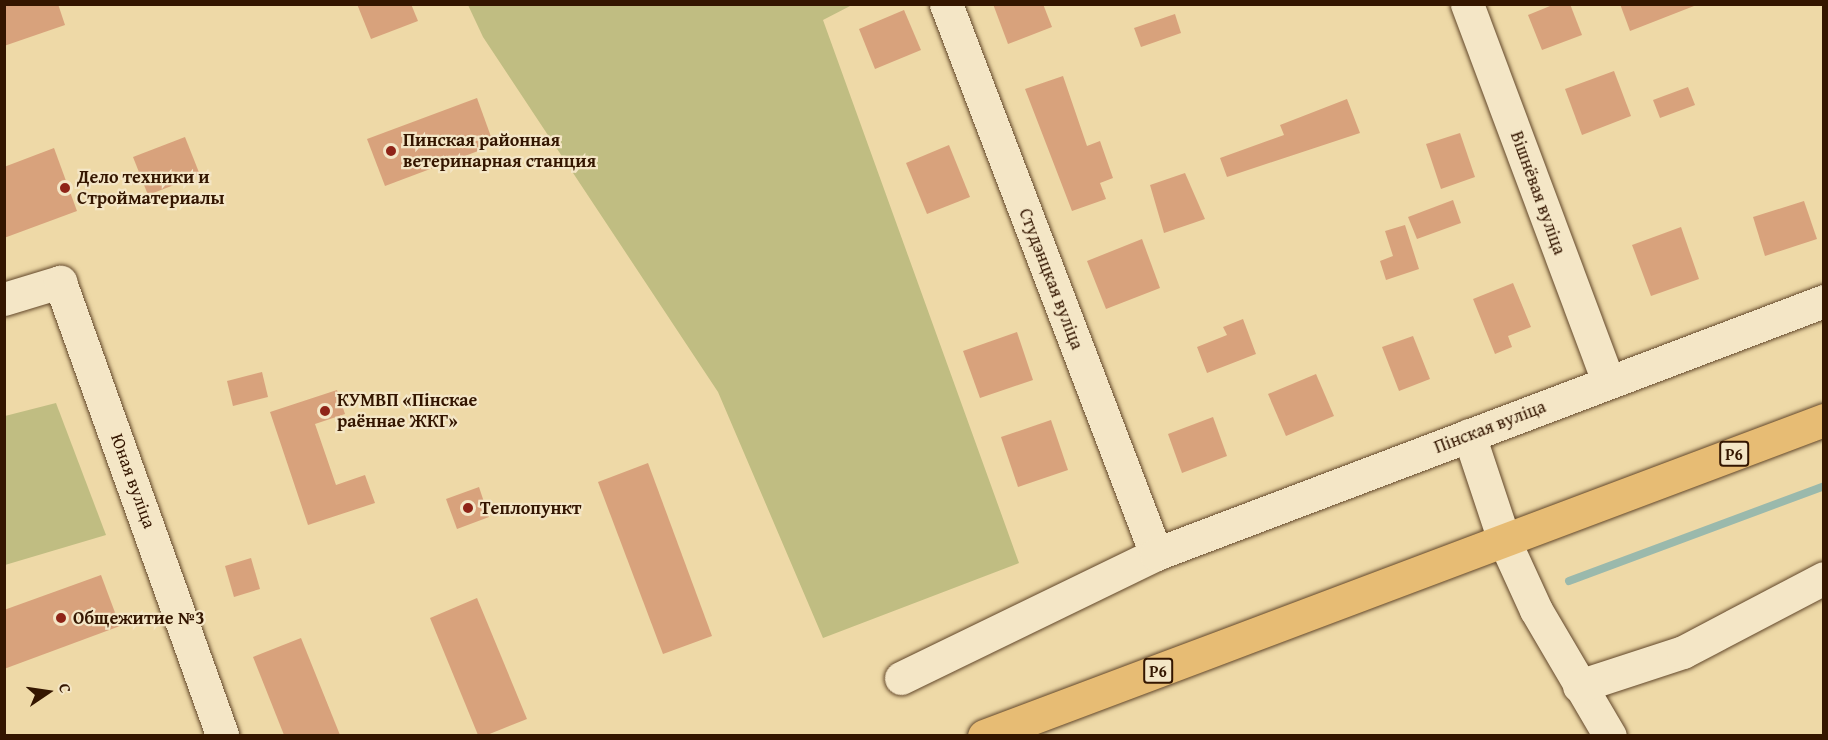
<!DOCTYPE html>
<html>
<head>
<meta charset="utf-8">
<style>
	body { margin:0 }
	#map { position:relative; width:1828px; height:740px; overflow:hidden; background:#eed9a7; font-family:"Gentium Book Plus",serif }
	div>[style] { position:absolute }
	.green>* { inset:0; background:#c0bd82 }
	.stream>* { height:8px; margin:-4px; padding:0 4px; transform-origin:4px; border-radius:4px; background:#9ab9ac }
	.building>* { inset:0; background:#d8a27c }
	.roads { filter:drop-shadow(0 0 2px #62472a) drop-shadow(0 0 2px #62472a) }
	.minor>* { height:33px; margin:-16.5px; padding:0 16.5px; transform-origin:16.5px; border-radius:16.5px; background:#f4e6c6 }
	.major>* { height:33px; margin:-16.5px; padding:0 16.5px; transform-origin:16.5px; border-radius:16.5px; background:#e7bc74 }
	.dots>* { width:16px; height:16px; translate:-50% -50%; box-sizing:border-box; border:3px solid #f4e6c6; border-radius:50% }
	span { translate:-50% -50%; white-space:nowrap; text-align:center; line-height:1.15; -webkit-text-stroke:4.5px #f4e6c6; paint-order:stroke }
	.shield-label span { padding:2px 4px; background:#f4e6c6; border:2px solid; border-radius:4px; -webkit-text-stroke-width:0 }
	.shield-label { font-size:16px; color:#341600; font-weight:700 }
	.poi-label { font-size:18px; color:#341600; font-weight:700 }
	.left { translate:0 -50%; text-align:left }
	.street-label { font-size:18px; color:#341600 }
	.frame { position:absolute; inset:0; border:6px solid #341600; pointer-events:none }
	.north { position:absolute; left:18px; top:662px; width:60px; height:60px; -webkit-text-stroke:4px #f4e6c6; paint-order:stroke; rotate:77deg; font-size:16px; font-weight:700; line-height:24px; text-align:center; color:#341600 }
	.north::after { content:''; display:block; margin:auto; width:21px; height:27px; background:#341600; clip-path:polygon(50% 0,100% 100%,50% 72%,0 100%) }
</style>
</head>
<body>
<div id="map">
	<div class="green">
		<i style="clip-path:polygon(468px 5px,852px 5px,823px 20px,1019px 563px,823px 638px,718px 392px,483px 37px)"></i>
		<i style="clip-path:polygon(56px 403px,106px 535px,5px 565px,5px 416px)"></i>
	</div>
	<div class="stream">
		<i style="left:1569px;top:581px;width:272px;rotate:-20.4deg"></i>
	</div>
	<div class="building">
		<i style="clip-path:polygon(4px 4px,58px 4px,65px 25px,4px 46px)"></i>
		<i style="clip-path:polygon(357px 4px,411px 4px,418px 21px,371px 39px)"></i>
		<i style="clip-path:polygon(993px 4px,1043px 4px,1052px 27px,1008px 44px)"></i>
		<i style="clip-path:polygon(1555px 4px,1570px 4px,1582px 35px,1542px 50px,1528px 15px)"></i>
		<i style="clip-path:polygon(1620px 4px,1694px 4px,1694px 6px,1630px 31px)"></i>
		<i style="clip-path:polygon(904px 10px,921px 50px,875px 69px,859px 29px)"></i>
		<i style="clip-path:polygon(1175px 14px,1181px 33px,1141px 47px,1134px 28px)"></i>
		<i style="clip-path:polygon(1614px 71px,1631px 116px,1582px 135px,1565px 89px)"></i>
		<i style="clip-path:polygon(1063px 76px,1087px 146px,1100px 141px,1113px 178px,1100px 183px,1106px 199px,1072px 211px,1025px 89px)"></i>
		<i style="clip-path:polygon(1688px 87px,1695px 105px,1660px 118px,1653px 100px)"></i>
		<i style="clip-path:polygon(477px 98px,494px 145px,385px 186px,367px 139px)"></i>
		<i style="clip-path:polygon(1347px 99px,1360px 133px,1227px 177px,1220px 158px,1284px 135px,1280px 125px)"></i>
		<i style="clip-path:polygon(1460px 133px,1475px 177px,1441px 189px,1426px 144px)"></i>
		<i style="clip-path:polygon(185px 137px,200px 175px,148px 195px,133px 157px)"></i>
		<i style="clip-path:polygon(949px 145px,970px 197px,927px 214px,906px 163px)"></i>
		<i style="clip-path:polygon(54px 148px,77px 211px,4px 238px,4px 167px)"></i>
		<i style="clip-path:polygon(1185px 173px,1205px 219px,1164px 233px,1150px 185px)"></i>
		<i style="clip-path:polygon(1453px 200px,1461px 223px,1417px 239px,1408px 217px)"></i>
		<i style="clip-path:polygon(1804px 201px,1817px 239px,1765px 256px,1753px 217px)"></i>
		<i style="clip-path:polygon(1405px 225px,1419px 269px,1386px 280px,1380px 261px,1393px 256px,1385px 231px)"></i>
		<i style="clip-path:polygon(1681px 227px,1699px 279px,1651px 296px,1632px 245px)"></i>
		<i style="clip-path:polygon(1142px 239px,1160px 288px,1106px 309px,1087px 261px)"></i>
		<i style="clip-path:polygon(1513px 283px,1531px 327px,1508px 336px,1512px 347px,1495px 354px,1473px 299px)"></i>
		<i style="clip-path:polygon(1243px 319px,1256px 354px,1207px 373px,1197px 347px,1227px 335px,1223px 327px)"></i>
		<i style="clip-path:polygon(1017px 332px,1033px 380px,980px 398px,963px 351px)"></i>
		<i style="clip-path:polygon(1413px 336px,1430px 379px,1399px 391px,1382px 347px)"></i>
		<i style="clip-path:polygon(262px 372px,268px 397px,233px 406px,227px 381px)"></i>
		<i style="clip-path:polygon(1316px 374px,1334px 416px,1286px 436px,1268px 394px)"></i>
		<i style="clip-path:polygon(337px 390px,345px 414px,315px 424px,336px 485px,365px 475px,375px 503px,308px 525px,270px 412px)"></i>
		<i style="clip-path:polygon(1213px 417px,1227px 456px,1182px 473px,1168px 434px)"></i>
		<i style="clip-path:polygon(1051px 420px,1068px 470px,1018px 487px,1001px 437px)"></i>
		<i style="clip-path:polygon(648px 463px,712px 636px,663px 654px,598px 482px)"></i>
		<i style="clip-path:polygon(479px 487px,489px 517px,457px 529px,446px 499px)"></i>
		<i style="clip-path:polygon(251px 558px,260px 589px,234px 597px,225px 566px)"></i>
		<i style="clip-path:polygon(101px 575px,120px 626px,4px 669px,4px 610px)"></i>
		<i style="clip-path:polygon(477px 598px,527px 719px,487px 735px,478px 735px,430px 618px)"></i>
		<i style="clip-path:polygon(301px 638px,340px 735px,284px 735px,253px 657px)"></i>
	</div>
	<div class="roads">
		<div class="minor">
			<i style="left:946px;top:4px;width:589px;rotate:69.1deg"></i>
			<i style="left:1467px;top:4px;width:403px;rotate:69.5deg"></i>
			<i style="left:4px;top:299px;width:59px;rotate:-16.9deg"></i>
			<i style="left:60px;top:282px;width:482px;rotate:70.3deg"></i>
			<i style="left:1469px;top:435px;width:111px;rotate:71.6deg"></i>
			<i style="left:1504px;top:540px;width:77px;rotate:65.4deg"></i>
			<i style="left:1536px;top:610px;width:146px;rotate:59.6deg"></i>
			<i style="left:901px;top:678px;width:284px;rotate:-25.9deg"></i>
			<i style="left:1156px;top:554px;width:714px;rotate:-20.74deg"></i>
			<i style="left:1579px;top:686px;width:109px;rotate:-18.1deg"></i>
			<i style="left:1683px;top:652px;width:159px;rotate:-27.7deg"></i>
		</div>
		<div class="major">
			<i style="left:984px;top:736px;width:897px;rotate:-20.62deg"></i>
		</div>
	</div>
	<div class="dots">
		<i style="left:391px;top:151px;background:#8f2418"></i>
		<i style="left:65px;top:188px;background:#8f2418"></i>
		<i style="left:325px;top:411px;background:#8f2418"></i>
		<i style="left:468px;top:508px;background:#8f2418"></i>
		<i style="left:61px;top:618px;background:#8f2418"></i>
	</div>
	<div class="shield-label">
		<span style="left:1734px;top:454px">Р6</span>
		<span style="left:1158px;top:671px">Р6</span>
	</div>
	<div class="poi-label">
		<span class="left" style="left:403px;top:151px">Пинская районная<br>ветеринарная станция</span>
		<span class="left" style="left:77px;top:188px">Дело техники и<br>Стройматериалы</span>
		<span class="left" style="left:337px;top:411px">КУМВП «Пінскае<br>раённае ЖКГ»</span>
		<span class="left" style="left:480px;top:508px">Теплопункт</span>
		<span class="left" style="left:73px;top:618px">Общежитие №3</span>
	</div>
	<div class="street-label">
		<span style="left:1538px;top:193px;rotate:70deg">Вішнёвая вуліца</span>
		<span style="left:1051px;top:279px;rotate:69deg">Студэнцкая вуліца</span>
		<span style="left:1490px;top:427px;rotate:-21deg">Пінская вуліца</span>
		<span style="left:133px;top:481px;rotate:70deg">Юная вуліца</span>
	</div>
	<div class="frame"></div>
	<div class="north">С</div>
</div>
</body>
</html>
